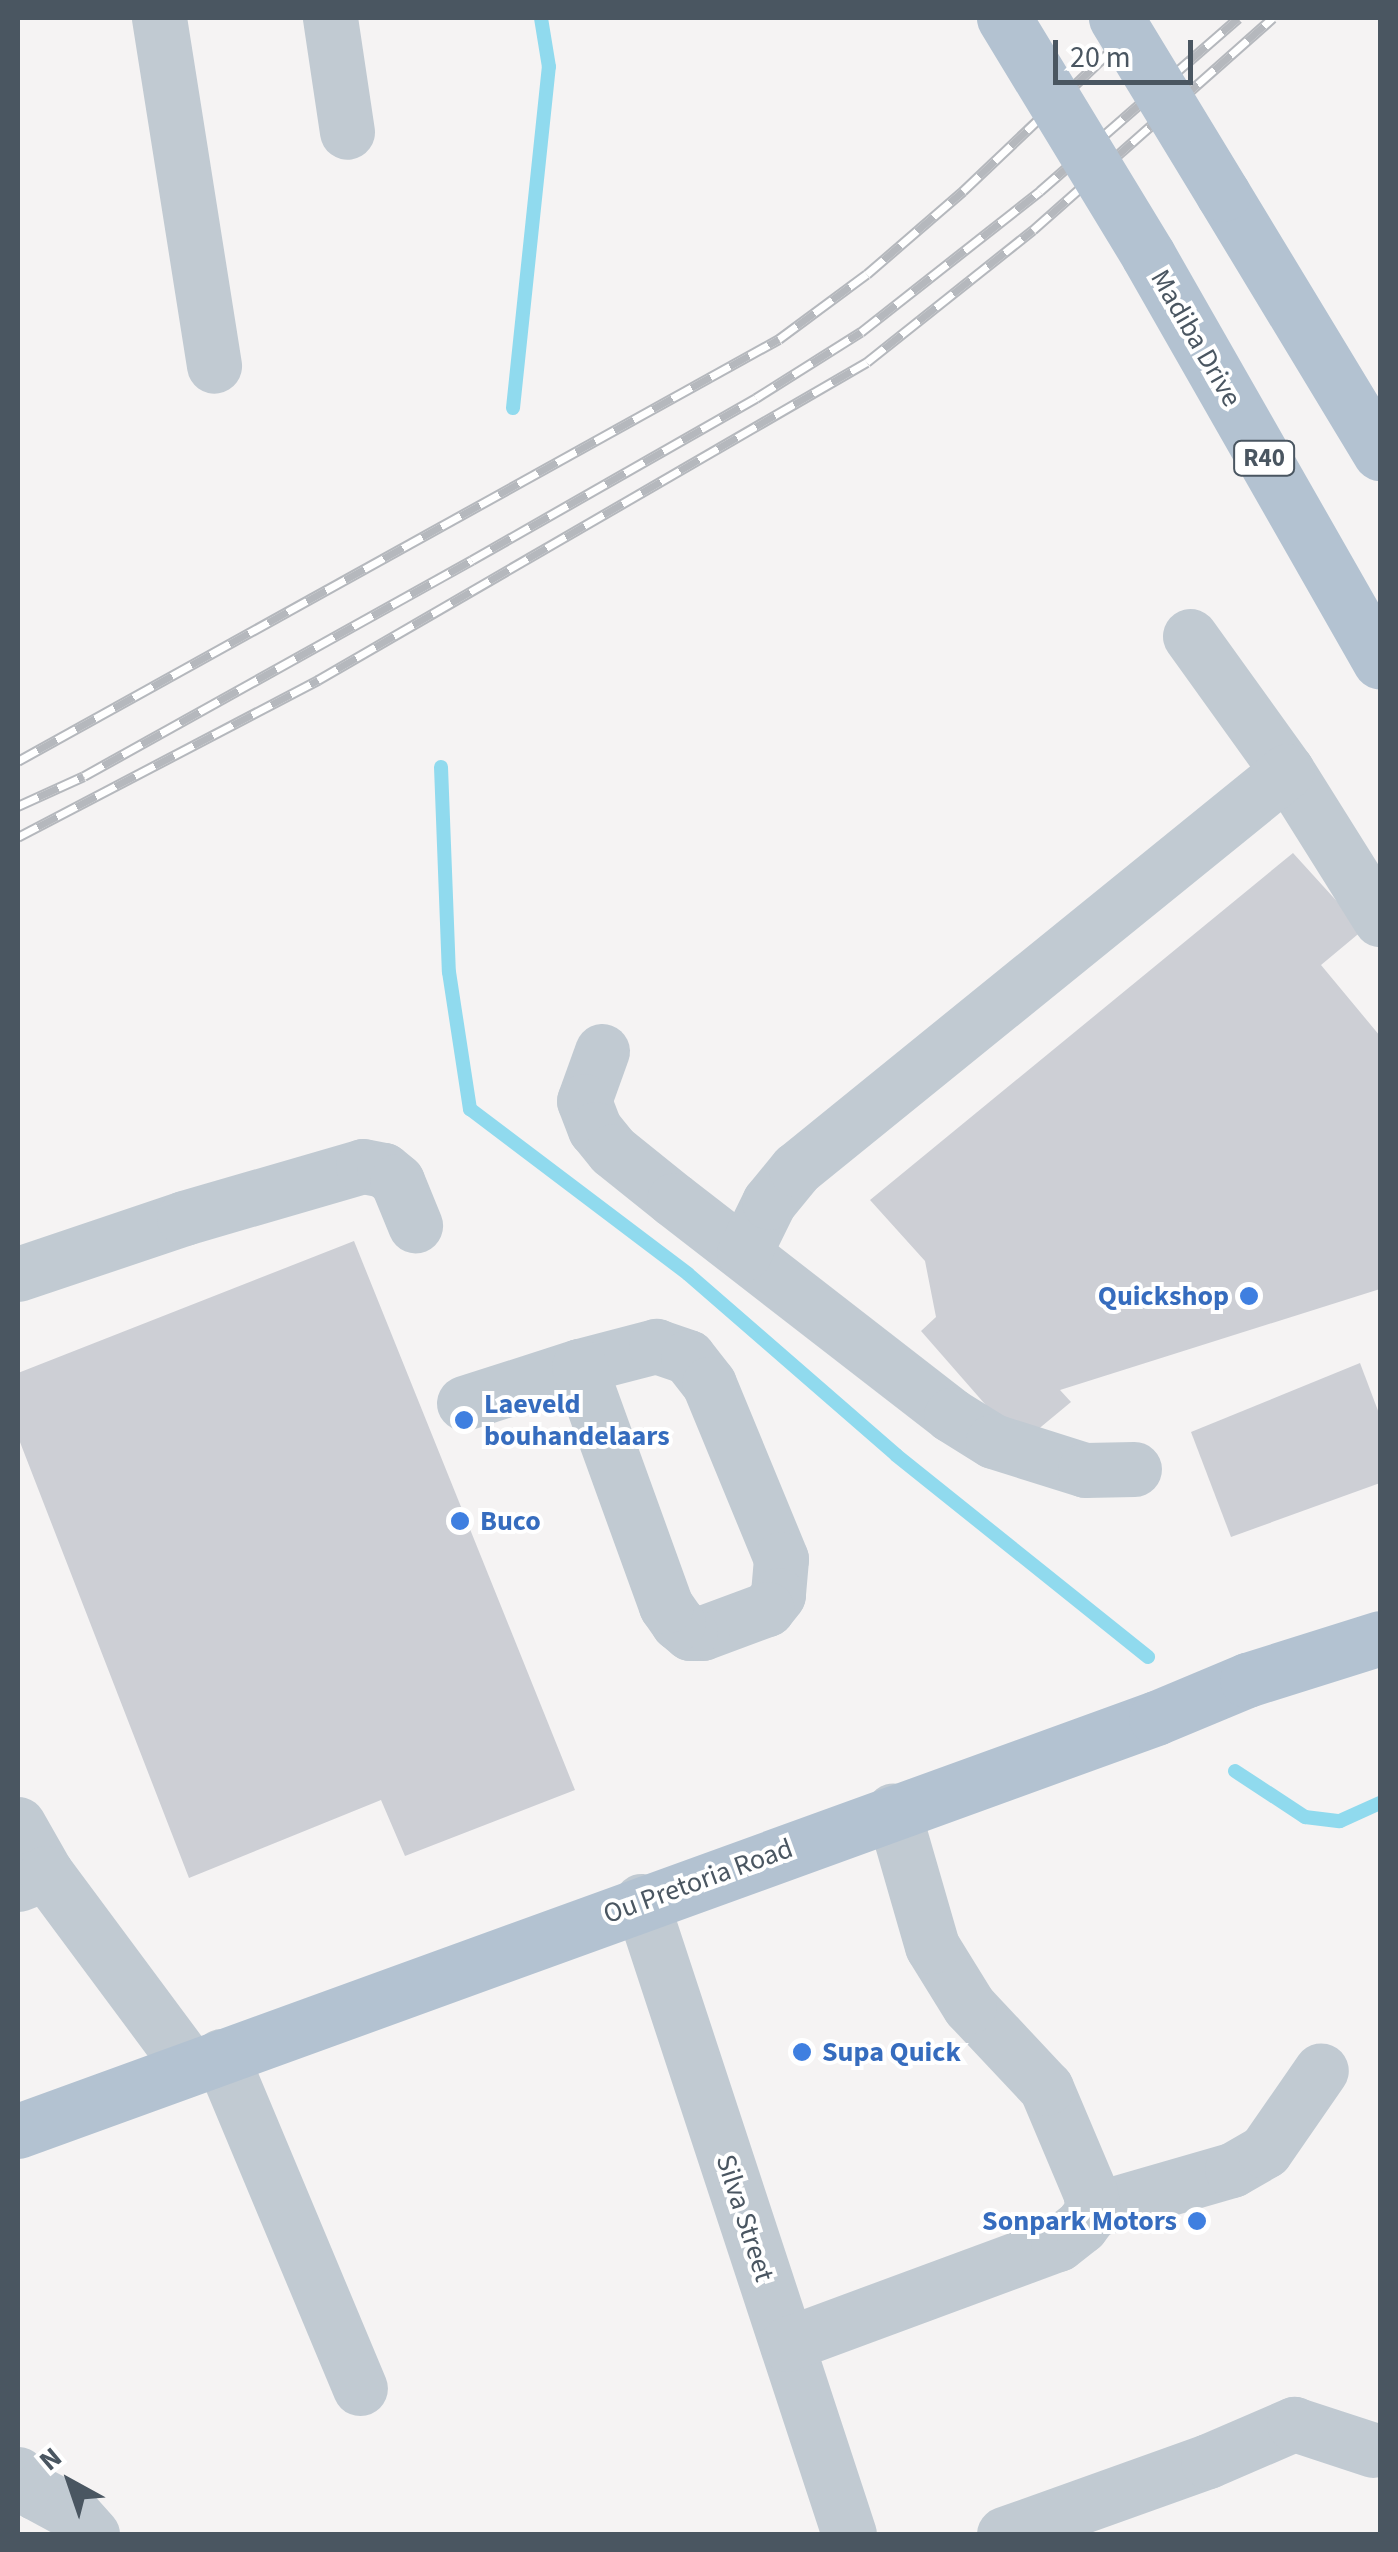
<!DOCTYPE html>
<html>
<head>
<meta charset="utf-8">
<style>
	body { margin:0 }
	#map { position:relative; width:1398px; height:2552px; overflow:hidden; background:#f5f3f3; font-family:"Source Sans 3",sans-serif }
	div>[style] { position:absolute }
	.stream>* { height:14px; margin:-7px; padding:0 7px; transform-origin:7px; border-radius:7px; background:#90daee }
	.building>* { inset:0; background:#cdcfd5 }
	.minor>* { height:55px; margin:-27.5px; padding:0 27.5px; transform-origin:27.5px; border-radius:27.5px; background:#c1cad2 }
	.major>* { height:55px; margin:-27.5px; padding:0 27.5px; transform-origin:27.5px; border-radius:27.5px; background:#b3c2d1 }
	.rail>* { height:11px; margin-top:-5.5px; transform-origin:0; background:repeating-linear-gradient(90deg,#fff 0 22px,#b5b8bd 0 44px); box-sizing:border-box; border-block:2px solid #b5b8bd }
	.major-bridge>* { height:55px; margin:-27.5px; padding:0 27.5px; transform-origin:27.5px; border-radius:27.5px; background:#b3c2d1 }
	.dots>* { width:28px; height:28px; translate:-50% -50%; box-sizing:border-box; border:5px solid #fff; border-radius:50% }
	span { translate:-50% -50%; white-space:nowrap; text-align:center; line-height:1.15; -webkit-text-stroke:8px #fff; paint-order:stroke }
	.shield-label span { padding:2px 8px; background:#fff; border:2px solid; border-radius:8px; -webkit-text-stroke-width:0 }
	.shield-label { font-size:25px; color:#4a5661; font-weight:700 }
	.street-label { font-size:28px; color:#4a5661 }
	.shop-label { font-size:28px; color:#366cbe; font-weight:700 }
	.right { translate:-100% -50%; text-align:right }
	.left { translate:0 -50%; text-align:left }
	.frame { position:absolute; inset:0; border:20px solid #4a5661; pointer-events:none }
	.north { position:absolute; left:20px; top:2432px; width:100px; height:100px; -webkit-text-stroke:8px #fff; paint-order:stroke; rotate:320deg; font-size:28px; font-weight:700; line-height:40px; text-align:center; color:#4a5661 }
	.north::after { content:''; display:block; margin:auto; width:35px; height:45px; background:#4a5661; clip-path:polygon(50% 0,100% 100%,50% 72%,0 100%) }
	.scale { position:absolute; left:1053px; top:40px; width:140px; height:45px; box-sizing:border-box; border:5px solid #4a5661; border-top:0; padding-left:12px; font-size:30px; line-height:35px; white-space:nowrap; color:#4a5661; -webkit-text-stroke:8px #fff; paint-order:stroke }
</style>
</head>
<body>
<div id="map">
	<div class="stream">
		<i style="left:513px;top:408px;width:343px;rotate:-84deg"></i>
		<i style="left:549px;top:67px;width:50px;rotate:-99.3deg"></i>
		<i style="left:441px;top:767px;width:205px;rotate:87.8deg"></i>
		<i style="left:449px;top:972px;width:139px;rotate:81.3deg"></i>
		<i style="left:470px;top:1109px;width:273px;rotate:37.1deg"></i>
		<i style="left:688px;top:1274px;width:276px;rotate:41deg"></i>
		<i style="left:896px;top:1455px;width:323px;rotate:38.7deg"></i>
		<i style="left:1235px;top:1771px;width:84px;rotate:33.3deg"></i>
		<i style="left:1305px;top:1817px;width:35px;rotate:7deg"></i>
		<i style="left:1340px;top:1821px;width:44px;rotate:-24.2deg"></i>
	</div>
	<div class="building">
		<i style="clip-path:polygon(1293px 853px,1363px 930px,1321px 965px,1380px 1036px,1380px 1289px,1060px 1390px,1071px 1402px,1030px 1436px,991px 1411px,921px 1331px,936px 1317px,925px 1261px,870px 1200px)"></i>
		<i style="clip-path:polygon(354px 1241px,575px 1790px,405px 1856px,381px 1800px,189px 1878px,18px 1437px,18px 1373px)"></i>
		<i style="clip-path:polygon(1360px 1363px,1380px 1416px,1380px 1483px,1231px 1537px,1191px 1432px)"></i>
	</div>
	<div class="minor">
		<i style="left:159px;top:18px;width:352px;rotate:81deg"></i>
		<i style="left:330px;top:18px;width:115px;rotate:81.5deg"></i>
		<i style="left:1190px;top:636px;width:166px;rotate:54.3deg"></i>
		<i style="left:1287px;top:771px;width:175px;rotate:57.9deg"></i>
		<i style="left:602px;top:1051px;width:53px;rotate:109.8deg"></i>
		<i style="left:584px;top:1101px;width:30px;rotate:69deg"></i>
		<i style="left:595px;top:1129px;width:28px;rotate:51deg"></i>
		<i style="left:613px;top:1151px;width:78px;rotate:38.8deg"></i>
		<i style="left:674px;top:1200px;width:351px;rotate:37.8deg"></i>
		<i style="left:951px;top:1415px;width:49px;rotate:31.8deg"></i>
		<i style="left:993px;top:1441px;width:96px;rotate:17.5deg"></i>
		<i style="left:1085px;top:1470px;width:49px;rotate:-1.2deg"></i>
		<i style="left:744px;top:1253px;width:57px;rotate:-63.9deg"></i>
		<i style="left:769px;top:1202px;width:43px;rotate:-50.7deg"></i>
		<i style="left:796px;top:1169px;width:632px;rotate:-39.03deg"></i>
		<i style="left:18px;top:1274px;width:175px;rotate:-18.6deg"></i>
		<i style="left:184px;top:1218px;width:186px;rotate:-16.2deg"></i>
		<i style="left:363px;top:1166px;width:21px;rotate:11deg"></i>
		<i style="left:384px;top:1170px;width:17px;rotate:40deg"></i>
		<i style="left:397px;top:1181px;width:48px;rotate:67.8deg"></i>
		<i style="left:464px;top:1403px;width:121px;rotate:-17.8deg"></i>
		<i style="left:579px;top:1366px;width:80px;rotate:-14.6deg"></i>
		<i style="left:656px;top:1346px;width:34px;rotate:19deg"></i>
		<i style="left:688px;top:1357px;width:34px;rotate:52deg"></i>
		<i style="left:709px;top:1384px;width:189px;rotate:67.6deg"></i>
		<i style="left:781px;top:1559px;width:36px;rotate:95deg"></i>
		<i style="left:778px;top:1595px;width:18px;rotate:128deg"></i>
		<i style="left:767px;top:1609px;width:69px;rotate:159.7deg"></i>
		<i style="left:702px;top:1633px;width:12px;rotate:180deg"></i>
		<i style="left:690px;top:1633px;width:16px;rotate:-140deg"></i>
		<i style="left:678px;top:1623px;width:21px;rotate:-125deg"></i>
		<i style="left:666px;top:1606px;width:255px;rotate:-109.9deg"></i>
		<i style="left:18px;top:1824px;width:56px;rotate:60.3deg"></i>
		<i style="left:18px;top:1884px;width:30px;rotate:-21deg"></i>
		<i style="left:46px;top:1873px;width:242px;rotate:53.4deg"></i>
		<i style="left:641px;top:1901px;width:666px;rotate:71.81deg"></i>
		<i style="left:221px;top:2056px;width:360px;rotate:67.3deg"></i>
		<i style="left:1093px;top:2210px;width:145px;rotate:-16.1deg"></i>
		<i style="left:1232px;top:2170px;width:38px;rotate:-30deg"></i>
		<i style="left:1265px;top:2151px;width:98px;rotate:-55.3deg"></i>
		<i style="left:787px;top:2344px;width:289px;rotate:-20.3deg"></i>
		<i style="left:1058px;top:2244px;width:29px;rotate:-38deg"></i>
		<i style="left:1081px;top:2226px;width:20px;rotate:-53deg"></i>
		<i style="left:1093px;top:2210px;width:18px;rotate:-99deg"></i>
		<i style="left:1090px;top:2192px;width:113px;rotate:-112.9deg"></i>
		<i style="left:1046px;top:2088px;width:112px;rotate:-133.2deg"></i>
		<i style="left:969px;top:2006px;width:70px;rotate:-121.7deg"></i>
		<i style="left:932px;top:1946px;width:141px;rotate:-106.1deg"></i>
		<i style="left:18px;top:2474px;width:25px;rotate:47deg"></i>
		<i style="left:35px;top:2492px;width:42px;rotate:28.4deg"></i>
		<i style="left:72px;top:2512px;width:30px;rotate:48deg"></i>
		<i style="left:1004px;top:2534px;width:217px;rotate:-19.7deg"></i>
		<i style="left:1208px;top:2461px;width:94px;rotate:-23.3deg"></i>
		<i style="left:1294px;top:2424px;width:83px;rotate:18.2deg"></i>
	</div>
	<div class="major">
		<i style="left:1223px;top:194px;width:303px;rotate:58.8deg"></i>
		<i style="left:1148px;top:255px;width:468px;rotate:60.3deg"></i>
		<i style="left:18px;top:2131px;width:1211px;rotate:-19.95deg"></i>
		<i style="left:1156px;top:1718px;width:99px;rotate:-22.7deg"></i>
		<i style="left:1247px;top:1680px;width:139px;rotate:-17.5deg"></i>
	</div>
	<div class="rail">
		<i style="left:18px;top:761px;width:870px;rotate:-29.01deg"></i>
		<i style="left:779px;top:339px;width:109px;rotate:-36.5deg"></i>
		<i style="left:867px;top:274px;width:127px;rotate:-40.8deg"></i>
		<i style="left:963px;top:191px;width:251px;rotate:-43.5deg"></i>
		<i style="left:18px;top:806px;width:72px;rotate:-24.4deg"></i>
		<i style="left:84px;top:776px;width:444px;rotate:-29.1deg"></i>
		<i style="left:472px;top:560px;width:327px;rotate:-29.7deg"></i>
		<i style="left:756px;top:398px;width:124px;rotate:-32.2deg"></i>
		<i style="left:861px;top:332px;width:228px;rotate:-38.2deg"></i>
		<i style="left:1040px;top:191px;width:263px;rotate:-41.1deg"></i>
		<i style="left:18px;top:837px;width:339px;rotate:-27.6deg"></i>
		<i style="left:318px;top:680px;width:634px;rotate:-30.08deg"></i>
		<i style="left:867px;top:362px;width:212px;rotate:-38.5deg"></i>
		<i style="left:1033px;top:230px;width:320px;rotate:-41.5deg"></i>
	</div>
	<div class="major-bridge">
		<i style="left:1004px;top:18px;width:277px;rotate:58.7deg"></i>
		<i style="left:1116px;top:18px;width:206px;rotate:58.7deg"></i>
	</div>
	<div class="dots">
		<i style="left:1249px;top:1296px;background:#3f7fe0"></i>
		<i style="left:464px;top:1420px;background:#3f7fe0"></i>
		<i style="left:460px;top:1521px;background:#3f7fe0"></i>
		<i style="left:802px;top:2052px;background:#3f7fe0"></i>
		<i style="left:1197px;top:2221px;background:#3f7fe0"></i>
	</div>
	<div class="shield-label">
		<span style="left:1264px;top:458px">R40</span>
	</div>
	<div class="street-label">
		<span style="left:1196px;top:338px;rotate:60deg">Madiba Drive</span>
		<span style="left:698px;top:1881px;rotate:-20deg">Ou Pretoria Road</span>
		<span style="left:745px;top:2218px;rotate:72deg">Silva Street</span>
	</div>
	<div class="shop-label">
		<span class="right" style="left:1229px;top:1296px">Quickshop</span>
		<span class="left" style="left:484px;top:1420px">Laeveld<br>bouhandelaars</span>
		<span class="left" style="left:480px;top:1521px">Buco</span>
		<span class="left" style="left:822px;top:2052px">Supa Quick</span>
		<span class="right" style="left:1177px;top:2221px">Sonpark Motors</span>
	</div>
	<div class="frame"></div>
	<div class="north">N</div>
	<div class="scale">20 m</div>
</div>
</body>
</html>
